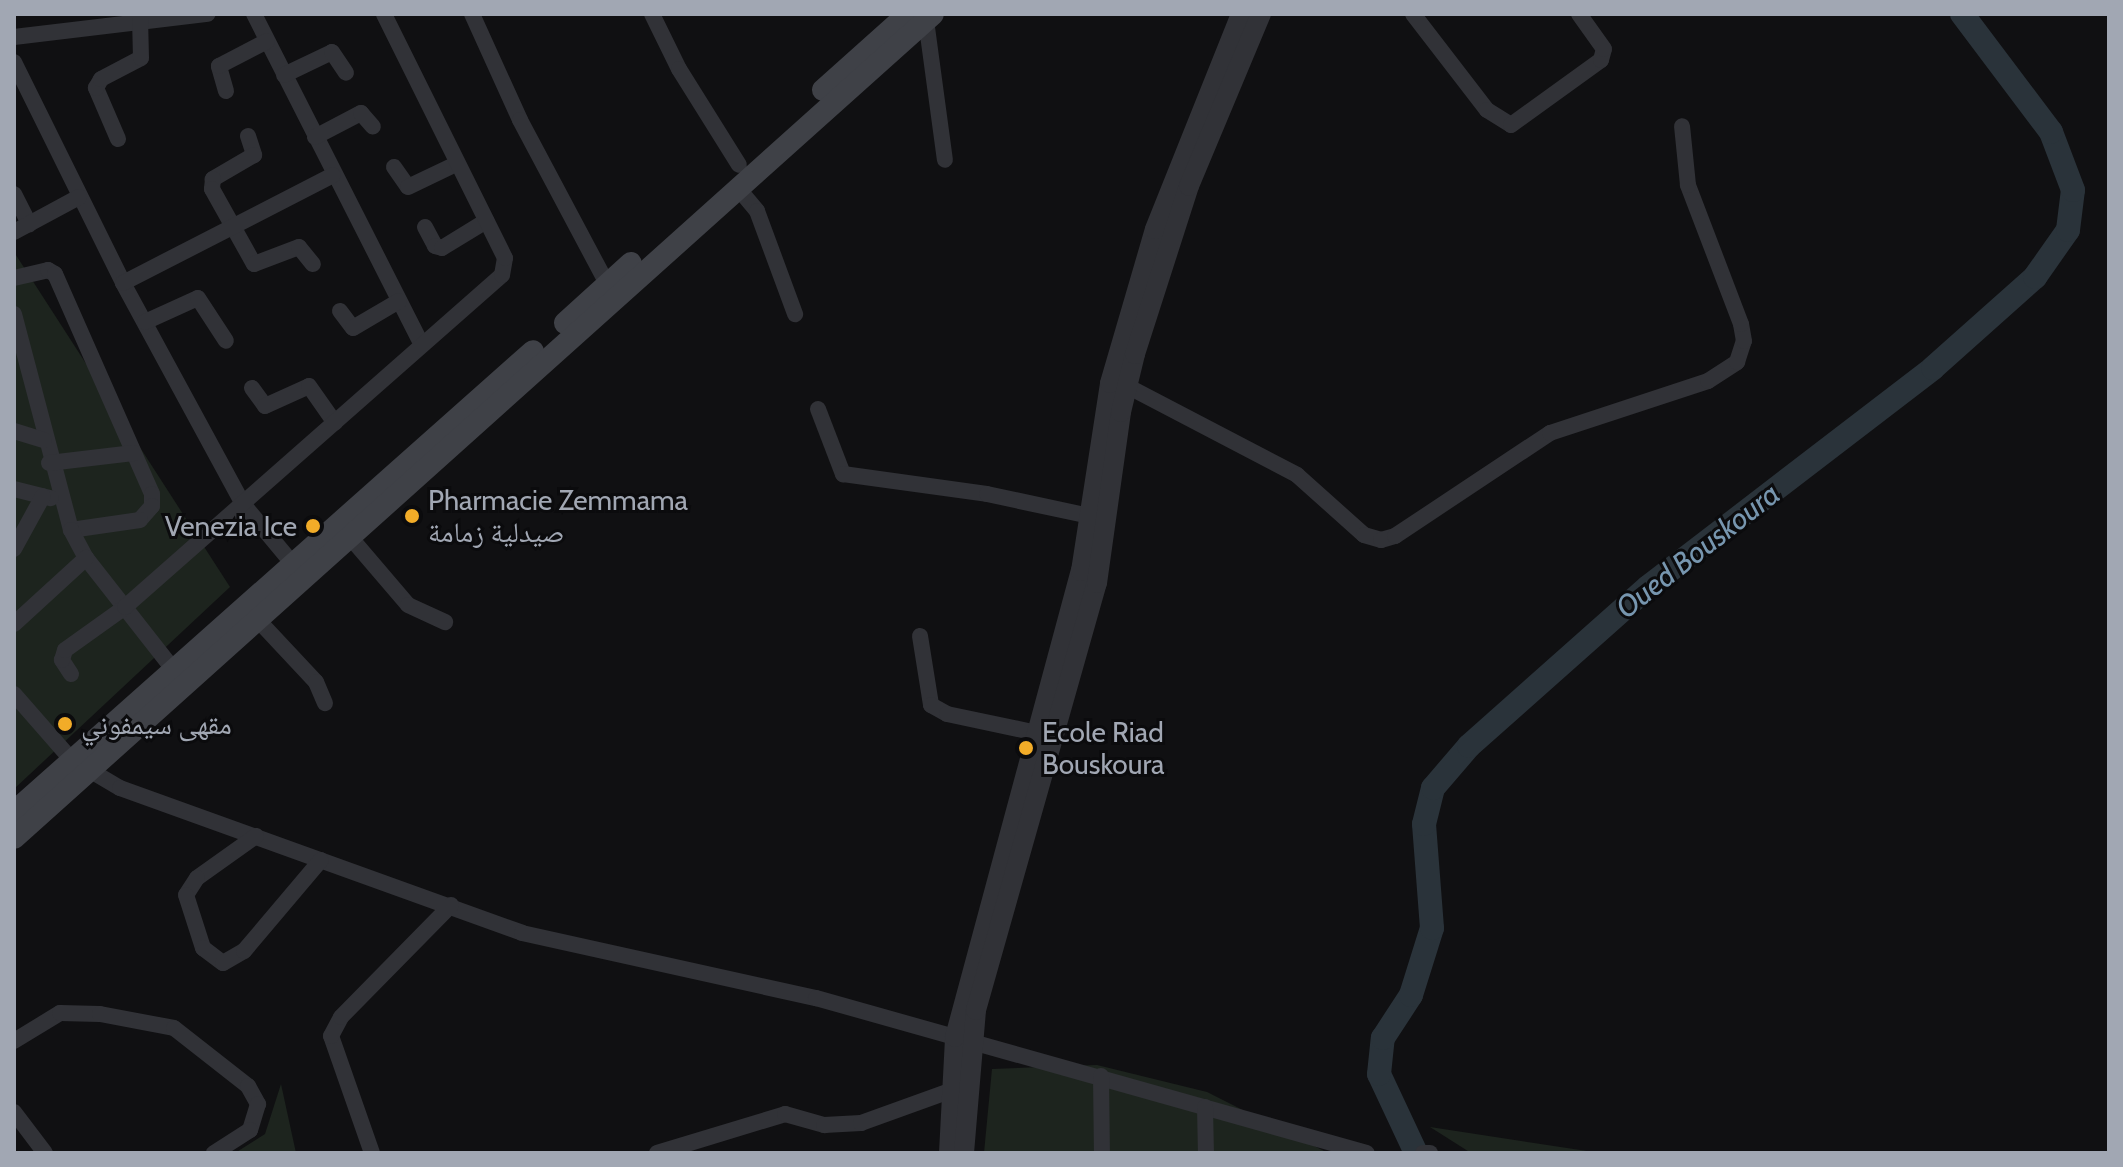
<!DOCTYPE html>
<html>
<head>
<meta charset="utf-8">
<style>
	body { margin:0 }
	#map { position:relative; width:2123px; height:1167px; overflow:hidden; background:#101012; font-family:Cabin,"Noto Naskh Arabic",sans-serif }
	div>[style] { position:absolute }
	.green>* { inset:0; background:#1d241e }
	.river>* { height:24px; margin:-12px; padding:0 12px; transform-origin:12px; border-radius:12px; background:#2a333a }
	.minor>* { height:16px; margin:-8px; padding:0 8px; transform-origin:8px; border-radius:8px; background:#313237 }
	.tertiary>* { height:20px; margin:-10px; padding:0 10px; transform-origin:10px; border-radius:10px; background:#313237 }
	.secondary>* { height:22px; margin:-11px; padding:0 11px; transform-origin:11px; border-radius:11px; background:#3f4147 }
	.dots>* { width:22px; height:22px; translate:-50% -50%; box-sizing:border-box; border:4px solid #0b0b0d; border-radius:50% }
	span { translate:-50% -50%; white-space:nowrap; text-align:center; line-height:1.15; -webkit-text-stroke:6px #0b0b0d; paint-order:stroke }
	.poi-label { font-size:28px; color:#a1a7b3 }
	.left { translate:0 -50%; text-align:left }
	.right { translate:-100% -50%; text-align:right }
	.water-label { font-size:30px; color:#7796af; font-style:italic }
	.frame { position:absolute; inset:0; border:16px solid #a1a7b3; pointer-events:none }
</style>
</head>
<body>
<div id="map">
	<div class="green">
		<i style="clip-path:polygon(14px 252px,230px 587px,14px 789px)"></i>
		<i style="clip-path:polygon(1097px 1065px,1207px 1092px,1328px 1153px,984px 1153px,992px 1069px)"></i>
		<i style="clip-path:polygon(281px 1084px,296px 1153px,235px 1153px,265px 1134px)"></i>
		<i style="clip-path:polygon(1430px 1127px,1600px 1153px,1471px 1153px)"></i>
	</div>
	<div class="river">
		<i style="left:1416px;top:1153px;width:87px;rotate:-115.1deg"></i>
		<i style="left:1379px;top:1074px;width:36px;rotate:-84deg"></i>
		<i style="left:1383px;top:1038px;width:51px;rotate:-56.9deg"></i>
		<i style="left:1411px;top:995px;width:70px;rotate:-72.6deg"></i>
		<i style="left:1432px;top:928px;width:104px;rotate:-94.4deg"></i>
		<i style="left:1424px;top:824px;width:37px;rotate:-76deg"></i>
		<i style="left:1433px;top:788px;width:55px;rotate:-49.4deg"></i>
		<i style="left:1469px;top:746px;width:239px;rotate:-41.6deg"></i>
		<i style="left:1648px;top:587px;width:359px;rotate:-37.5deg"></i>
		<i style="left:1933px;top:368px;width:137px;rotate:-41.7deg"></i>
		<i style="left:2035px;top:277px;width:57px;rotate:-54.9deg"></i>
		<i style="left:2068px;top:230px;width:40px;rotate:-82.9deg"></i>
		<i style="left:2073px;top:190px;width:62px;rotate:-110.8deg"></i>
		<i style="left:2051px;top:132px;width:148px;rotate:-127deg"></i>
	</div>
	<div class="minor">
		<i style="left:254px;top:14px;width:371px;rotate:63.1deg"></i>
		<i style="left:472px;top:14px;width:116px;rotate:65.6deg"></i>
		<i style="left:520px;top:120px;width:194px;rotate:62deg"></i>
		<i style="left:652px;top:14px;width:61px;rotate:63.9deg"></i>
		<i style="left:679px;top:69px;width:113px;rotate:58deg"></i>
		<i style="left:1413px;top:14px;width:121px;rotate:52.4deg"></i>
		<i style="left:1487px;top:110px;width:28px;rotate:32deg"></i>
		<i style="left:1511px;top:125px;width:111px;rotate:-35.8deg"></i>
		<i style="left:1601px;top:60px;width:11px;rotate:-75deg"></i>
		<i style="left:1604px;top:49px;width:43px;rotate:-125.5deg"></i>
		<i style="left:926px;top:20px;width:141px;rotate:82.3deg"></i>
		<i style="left:14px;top:37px;width:195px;rotate:-6.8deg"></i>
		<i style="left:14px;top:62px;width:246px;rotate:63.7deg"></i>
		<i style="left:123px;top:283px;width:251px;rotate:61.5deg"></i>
		<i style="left:243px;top:504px;width:86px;rotate:50.2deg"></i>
		<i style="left:284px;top:75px;width:53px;rotate:-25.6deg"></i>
		<i style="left:332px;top:52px;width:25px;rotate:56deg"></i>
		<i style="left:226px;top:91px;width:26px;rotate:-106deg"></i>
		<i style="left:219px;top:66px;width:54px;rotate:-27.5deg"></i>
		<i style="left:248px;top:136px;width:20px;rotate:72deg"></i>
		<i style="left:254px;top:155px;width:48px;rotate:149.7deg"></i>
		<i style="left:213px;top:179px;width:10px;rotate:96deg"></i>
		<i style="left:212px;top:189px;width:86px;rotate:60.8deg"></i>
		<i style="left:254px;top:264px;width:48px;rotate:-20.7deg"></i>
		<i style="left:299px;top:247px;width:22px;rotate:51deg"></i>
		<i style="left:315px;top:137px;width:52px;rotate:-27.6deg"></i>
		<i style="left:361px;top:113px;width:18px;rotate:49deg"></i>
		<i style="left:118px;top:139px;width:56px;rotate:-113.3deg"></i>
		<i style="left:96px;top:88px;width:10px;rotate:-61deg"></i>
		<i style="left:101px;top:79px;width:45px;rotate:-27.7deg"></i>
		<i style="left:141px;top:58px;width:42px;rotate:-91.4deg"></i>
		<i style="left:394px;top:167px;width:24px;rotate:55deg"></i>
		<i style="left:408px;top:187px;width:53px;rotate:-25.6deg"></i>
		<i style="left:737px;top:187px;width:31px;rotate:50deg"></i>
		<i style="left:757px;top:211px;width:110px;rotate:69.7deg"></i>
		<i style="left:14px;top:194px;width:34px;rotate:63deg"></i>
		<i style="left:425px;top:227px;width:21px;rotate:62deg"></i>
		<i style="left:435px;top:246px;width:7px;rotate:16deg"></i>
		<i style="left:442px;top:248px;width:52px;rotate:-31.5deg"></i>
		<i style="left:14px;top:232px;width:74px;rotate:-28.3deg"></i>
		<i style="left:14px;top:278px;width:35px;rotate:-13deg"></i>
		<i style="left:48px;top:270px;width:8px;rotate:30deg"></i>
		<i style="left:55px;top:274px;width:240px;rotate:66.2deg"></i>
		<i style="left:152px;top:494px;width:12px;rotate:90deg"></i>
		<i style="left:152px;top:506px;width:18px;rotate:131deg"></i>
		<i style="left:140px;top:520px;width:70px;rotate:171.8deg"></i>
		<i style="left:123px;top:283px;width:236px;rotate:-27.2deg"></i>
		<i style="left:340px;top:311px;width:21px;rotate:53deg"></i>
		<i style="left:353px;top:328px;width:53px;rotate:-30.4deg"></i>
		<i style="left:14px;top:314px;width:223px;rotate:75.2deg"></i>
		<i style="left:71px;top:530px;width:32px;rotate:62deg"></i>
		<i style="left:86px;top:558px;width:141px;rotate:51.9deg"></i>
		<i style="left:145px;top:322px;width:58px;rotate:-24.4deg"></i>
		<i style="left:198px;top:298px;width:51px;rotate:56.9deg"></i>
		<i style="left:1127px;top:386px;width:192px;rotate:27.6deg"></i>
		<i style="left:1297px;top:475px;width:90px;rotate:41.8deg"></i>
		<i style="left:1364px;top:535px;width:18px;rotate:16deg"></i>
		<i style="left:1381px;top:540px;width:15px;rotate:-16deg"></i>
		<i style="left:1395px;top:536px;width:186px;rotate:-33.6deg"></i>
		<i style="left:1550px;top:433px;width:166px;rotate:-18.2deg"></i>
		<i style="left:1708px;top:381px;width:35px;rotate:-33deg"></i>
		<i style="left:1737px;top:362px;width:22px;rotate:-72deg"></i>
		<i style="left:1744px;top:341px;width:17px;rotate:-100deg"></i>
		<i style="left:1741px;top:324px;width:149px;rotate:-110.9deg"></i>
		<i style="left:1688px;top:185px;width:59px;rotate:-95.8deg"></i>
		<i style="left:252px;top:388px;width:22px;rotate:54deg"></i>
		<i style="left:265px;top:406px;width:48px;rotate:-24.4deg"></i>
		<i style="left:309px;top:386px;width:45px;rotate:54.9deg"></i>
		<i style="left:818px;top:409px;width:70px;rotate:69deg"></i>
		<i style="left:843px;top:474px;width:145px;rotate:7.9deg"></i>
		<i style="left:987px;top:494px;width:105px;rotate:12.1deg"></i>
		<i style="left:14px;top:431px;width:31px;rotate:17deg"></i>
		<i style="left:49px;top:463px;width:85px;rotate:-6.8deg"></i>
		<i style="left:14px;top:489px;width:38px;rotate:14deg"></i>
		<i style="left:350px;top:537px;width:89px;rotate:49.5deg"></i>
		<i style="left:408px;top:605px;width:41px;rotate:24.7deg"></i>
		<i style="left:14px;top:549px;width:60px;rotate:-61.3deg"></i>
		<i style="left:257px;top:619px;width:86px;rotate:46.9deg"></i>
		<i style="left:316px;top:682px;width:23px;rotate:67deg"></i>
		<i style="left:14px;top:624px;width:98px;rotate:-42.5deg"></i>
		<i style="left:920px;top:636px;width:70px;rotate:80.9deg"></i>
		<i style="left:931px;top:705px;width:18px;rotate:29deg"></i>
		<i style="left:947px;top:714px;width:92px;rotate:11.9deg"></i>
		<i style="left:71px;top:674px;width:17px;rotate:-123deg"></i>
		<i style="left:62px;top:660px;width:10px;rotate:-73deg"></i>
		<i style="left:65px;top:650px;width:74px;rotate:-35.6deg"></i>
		<i style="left:125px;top:607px;width:502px;rotate:-41.37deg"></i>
		<i style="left:502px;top:275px;width:17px;rotate:-80deg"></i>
		<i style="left:505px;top:258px;width:272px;rotate:-116.4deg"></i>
		<i style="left:14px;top:694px;width:86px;rotate:48.8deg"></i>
		<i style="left:71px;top:759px;width:57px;rotate:30.6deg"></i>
		<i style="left:120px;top:788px;width:427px;rotate:19.8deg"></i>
		<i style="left:522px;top:933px;width:301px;rotate:12.5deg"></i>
		<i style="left:816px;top:998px;width:572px;rotate:15.71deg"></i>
		<i style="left:256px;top:836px;width:72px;rotate:144.6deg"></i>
		<i style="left:197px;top:878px;width:20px;rotate:123deg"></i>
		<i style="left:186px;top:895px;width:56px;rotate:72.2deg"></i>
		<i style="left:203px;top:948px;width:25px;rotate:37deg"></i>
		<i style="left:223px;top:963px;width:24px;rotate:-30deg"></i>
		<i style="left:244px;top:951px;width:119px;rotate:-49.8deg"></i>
		<i style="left:14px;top:1041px;width:54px;rotate:-31.3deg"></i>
		<i style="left:60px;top:1013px;width:40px;rotate:1.4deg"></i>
		<i style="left:100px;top:1014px;width:75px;rotate:10.7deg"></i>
		<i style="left:174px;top:1028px;width:94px;rotate:38.1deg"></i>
		<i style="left:248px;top:1086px;width:21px;rotate:61deg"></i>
		<i style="left:258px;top:1104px;width:27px;rotate:107deg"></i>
		<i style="left:250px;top:1130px;width:43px;rotate:147.4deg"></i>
		<i style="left:1101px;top:1076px;width:77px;rotate:89.3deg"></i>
		<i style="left:1205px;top:1107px;width:46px;rotate:88.8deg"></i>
		<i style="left:14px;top:1112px;width:51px;rotate:52.9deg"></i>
		<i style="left:372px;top:1153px;width:124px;rotate:-109.3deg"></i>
		<i style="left:331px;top:1036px;width:21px;rotate:-62deg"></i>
		<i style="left:341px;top:1017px;width:157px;rotate:-45.5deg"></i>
		<i style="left:657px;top:1153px;width:134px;rotate:-16.9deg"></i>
		<i style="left:785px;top:1114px;width:41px;rotate:15.8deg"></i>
		<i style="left:824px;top:1125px;width:37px;rotate:-3deg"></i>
		<i style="left:861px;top:1123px;width:95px;rotate:-19.8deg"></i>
		<i style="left:1423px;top:1153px;width:7px"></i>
	</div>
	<div class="tertiary">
		<i style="left:949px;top:1153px;width:116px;rotate:-87deg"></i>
		<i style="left:955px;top:1037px;width:483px;rotate:-74.9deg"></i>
		<i style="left:1081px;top:571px;width:190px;rotate:-81.2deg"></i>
		<i style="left:1110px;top:383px;width:160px;rotate:-73.7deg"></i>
		<i style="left:1155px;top:229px;width:232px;rotate:-68.2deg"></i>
		<i style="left:964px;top:1153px;width:144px;rotate:-85.2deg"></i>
		<i style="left:976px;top:1010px;width:444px;rotate:-74.2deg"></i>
		<i style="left:1097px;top:583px;width:173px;rotate:-82deg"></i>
		<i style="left:1121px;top:412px;width:60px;rotate:-76.4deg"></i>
		<i style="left:1135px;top:354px;width:176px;rotate:-72.2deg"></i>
		<i style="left:1189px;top:186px;width:186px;rotate:-67.3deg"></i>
	</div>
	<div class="secondary">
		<i style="left:823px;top:90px;width:114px;rotate:-41.8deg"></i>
		<i style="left:565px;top:323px;width:89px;rotate:-42.3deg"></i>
		<i style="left:14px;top:812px;width:694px;rotate:-41.61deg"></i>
		<i style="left:14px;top:838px;width:1234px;rotate:-41.88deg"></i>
	</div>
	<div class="dots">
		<i style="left:412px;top:516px;background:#f2ac28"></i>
		<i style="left:313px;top:526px;background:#f2ac28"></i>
		<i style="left:65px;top:724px;background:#f2ac28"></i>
		<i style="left:1026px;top:748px;background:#f2ac28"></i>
	</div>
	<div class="poi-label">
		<span class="left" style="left:428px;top:516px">Pharmacie Zemmama<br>صيدلية زمامة</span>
		<span class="right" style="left:297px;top:526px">Venezia Ice</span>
		<span class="left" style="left:81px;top:724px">مقهى سيمفوني</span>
		<span class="left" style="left:1042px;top:748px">Ecole Riad<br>Bouskoura</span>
	</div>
	<div class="water-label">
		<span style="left:1698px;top:551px;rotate:-38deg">Oued Bouskoura</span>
	</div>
	<div class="frame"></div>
</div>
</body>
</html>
